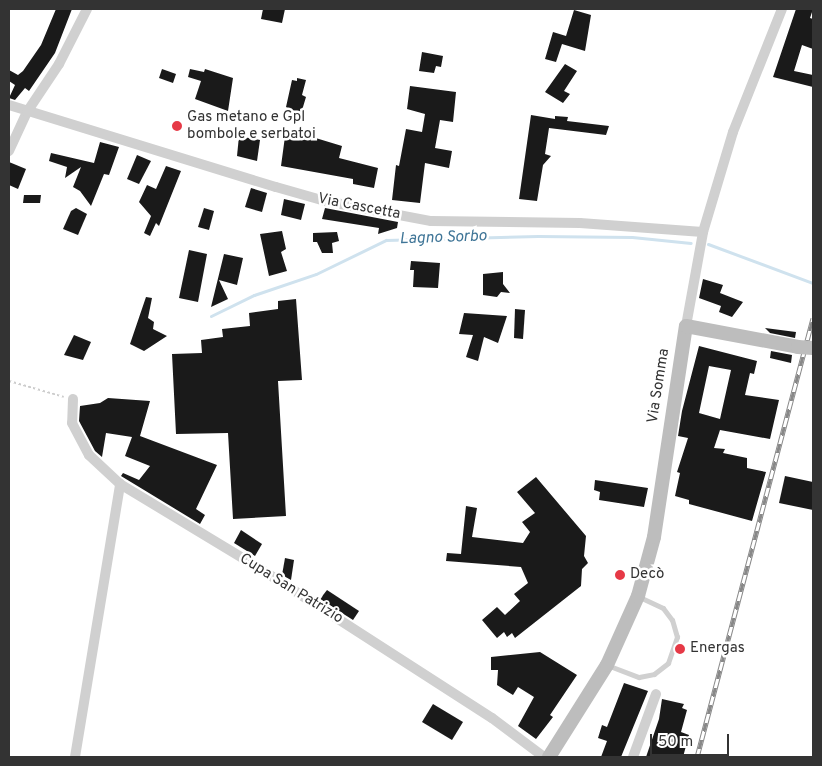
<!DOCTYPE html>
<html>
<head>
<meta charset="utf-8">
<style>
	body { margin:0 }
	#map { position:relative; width:822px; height:766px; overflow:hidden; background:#fff; font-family:Overpass,sans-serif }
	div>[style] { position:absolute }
	.stream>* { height:3px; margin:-1.5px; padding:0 1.5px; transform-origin:1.5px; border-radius:1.5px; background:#cfe2ee }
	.building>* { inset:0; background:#1a1a1a }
	.path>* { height:2px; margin-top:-1px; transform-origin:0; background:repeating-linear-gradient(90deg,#cdcdcd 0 2.5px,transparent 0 5px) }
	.lane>* { height:5px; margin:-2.5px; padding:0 2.5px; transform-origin:2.5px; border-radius:2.5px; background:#d0d0d0 }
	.street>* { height:10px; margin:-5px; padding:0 5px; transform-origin:5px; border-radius:5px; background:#d0d0d0 }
	.secondary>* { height:14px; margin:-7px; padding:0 7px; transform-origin:7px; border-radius:7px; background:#bdbdbd }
	.rail>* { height:5px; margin-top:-2.5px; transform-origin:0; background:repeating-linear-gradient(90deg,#fff 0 9px,#888 0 18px); box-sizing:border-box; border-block:1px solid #888 }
	.secondary-bridge>* { height:14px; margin:-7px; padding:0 7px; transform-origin:7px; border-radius:7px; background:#bdbdbd }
	.dots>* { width:14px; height:14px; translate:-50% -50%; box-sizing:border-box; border:2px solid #fff; border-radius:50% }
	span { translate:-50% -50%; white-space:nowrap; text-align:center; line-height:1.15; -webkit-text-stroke:5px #fff; paint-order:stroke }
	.poi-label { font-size:15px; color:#333 }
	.left { translate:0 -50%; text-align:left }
	.street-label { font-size:15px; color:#333 }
	.water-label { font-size:16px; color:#3f7597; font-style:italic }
	.frame { position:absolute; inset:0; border:10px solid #333; pointer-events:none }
	.scale { position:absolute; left:650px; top:734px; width:79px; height:22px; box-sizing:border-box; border:2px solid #333; border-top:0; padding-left:6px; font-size:15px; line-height:18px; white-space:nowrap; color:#333; -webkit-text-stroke:4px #fff; paint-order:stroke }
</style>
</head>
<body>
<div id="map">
	<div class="stream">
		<i style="left:708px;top:244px;width:112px;rotate:20.4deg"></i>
		<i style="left:211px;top:316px;width:48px;rotate:-26deg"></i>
		<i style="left:254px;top:295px;width:65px;rotate:-18.7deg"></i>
		<i style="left:316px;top:274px;width:78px;rotate:-25.9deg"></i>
		<i style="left:386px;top:240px;width:152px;rotate:-1.5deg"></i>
		<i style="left:538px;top:236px;width:94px;rotate:0.6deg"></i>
		<i style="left:632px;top:237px;width:59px;rotate:5.8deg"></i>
	</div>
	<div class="building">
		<i style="clip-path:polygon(56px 9px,72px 9px,55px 53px,29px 91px,25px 88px,15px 100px,9px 98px,15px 85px,9px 81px,9px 70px,18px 75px,23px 71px,41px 45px)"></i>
		<i style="clip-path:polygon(263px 9px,285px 9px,282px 23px,261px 19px)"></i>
		<i style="clip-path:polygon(796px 9px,813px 9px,810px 18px,813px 19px,813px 49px,802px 45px,794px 71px,813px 75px,813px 87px,773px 77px)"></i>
		<i style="clip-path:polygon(574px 10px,591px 15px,585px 51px,562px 44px,556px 62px,545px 59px,553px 32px,566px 36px)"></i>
		<i style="clip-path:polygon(422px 52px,443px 56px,441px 67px,436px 66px,434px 73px,419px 71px)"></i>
		<i style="clip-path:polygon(565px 64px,577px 71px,564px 91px,570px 94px,563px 103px,545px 92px)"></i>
		<i style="clip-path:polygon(162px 69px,176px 74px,173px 83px,159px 78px)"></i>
		<i style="clip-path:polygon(190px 69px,204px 72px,205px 69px,233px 78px,228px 111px,195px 99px,201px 81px,188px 77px)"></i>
		<i style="clip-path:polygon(297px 78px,306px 80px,302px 95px,306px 97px,300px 117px,286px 107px,292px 80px,297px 81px)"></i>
		<i style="clip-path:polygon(410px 86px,456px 92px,453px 122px,440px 120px,435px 148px,452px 151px,449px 168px,425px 163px,420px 203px,392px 200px,396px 165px,399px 166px,406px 129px,422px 132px,425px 114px,407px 109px)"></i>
		<i style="clip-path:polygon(531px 115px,555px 119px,555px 116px,568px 117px,567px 121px,609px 126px,606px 135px,549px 128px,545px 154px,551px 156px,543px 165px,537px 201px,519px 199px)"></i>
		<i style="clip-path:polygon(286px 129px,342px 146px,339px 158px,378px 168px,374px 188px,353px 184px,353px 179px,281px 166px)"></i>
		<i style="clip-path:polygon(239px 136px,260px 140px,257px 161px,237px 156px)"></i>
		<i style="clip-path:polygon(100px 142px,119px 147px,109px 175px,104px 174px,91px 206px,80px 191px,73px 187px,81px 167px,65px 178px,67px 167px,49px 161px,51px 153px,94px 163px)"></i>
		<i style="clip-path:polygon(137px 155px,151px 161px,139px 184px,127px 179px)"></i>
		<i style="clip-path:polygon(9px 162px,26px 169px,18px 189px,9px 185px)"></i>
		<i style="clip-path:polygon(166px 166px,181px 171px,159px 226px,156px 223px,150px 236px,144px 233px,151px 216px,139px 202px,147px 185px,156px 189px)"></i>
		<i style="clip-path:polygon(251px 188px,267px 193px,262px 212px,245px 207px)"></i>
		<i style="clip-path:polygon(24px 195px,41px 195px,40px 203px,23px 203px)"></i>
		<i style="clip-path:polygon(284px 199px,305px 204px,301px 220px,281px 215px)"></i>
		<i style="clip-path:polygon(76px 208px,87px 214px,78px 235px,63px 229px,71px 211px)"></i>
		<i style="clip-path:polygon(204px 208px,214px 211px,209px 230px,198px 227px)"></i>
		<i style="clip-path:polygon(325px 208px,398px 222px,397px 228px,378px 234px,379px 228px,322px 219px)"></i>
		<i style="clip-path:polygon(282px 231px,286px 249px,281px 252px,287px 271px,269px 276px,260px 234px)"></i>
		<i style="clip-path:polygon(337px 232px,339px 241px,332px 243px,333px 253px,322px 253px,317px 242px,313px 242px,313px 233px)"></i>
		<i style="clip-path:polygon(189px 250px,207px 254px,198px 302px,179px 298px)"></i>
		<i style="clip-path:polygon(224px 254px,243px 258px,237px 285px,219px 280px,228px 299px,211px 307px)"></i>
		<i style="clip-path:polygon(411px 261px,440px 263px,438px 288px,413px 287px,414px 270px,410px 270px)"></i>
		<i style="clip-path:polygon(503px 272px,503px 284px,510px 293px,501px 292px,497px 297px,483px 295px,483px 274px)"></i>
		<i style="clip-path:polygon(703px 279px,723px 285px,720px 293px,743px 302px,732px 317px,719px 312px,721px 306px,699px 298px)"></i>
		<i style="clip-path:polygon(146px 297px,152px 298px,148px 318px,154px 322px,153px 329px,167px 336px,144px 351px,130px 344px)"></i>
		<i style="clip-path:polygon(296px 299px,302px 380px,278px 381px,286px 516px,233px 519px,228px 433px,176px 434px,172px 354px,202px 353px,201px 340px,223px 337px,222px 329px,250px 326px,249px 313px,278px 309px,278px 301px)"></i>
		<i style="clip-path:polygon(515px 309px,525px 310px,523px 339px,514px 338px)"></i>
		<i style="clip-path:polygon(464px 313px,507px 316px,498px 343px,484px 337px,478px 361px,466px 357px,473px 335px,459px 334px)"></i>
		<i style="clip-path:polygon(765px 328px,796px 332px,795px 338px,770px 333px)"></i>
		<i style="clip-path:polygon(74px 335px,91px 342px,83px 360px,64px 355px)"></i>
		<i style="clip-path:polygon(evenodd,699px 346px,757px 361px,754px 374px,750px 373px,745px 395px,779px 400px,770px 439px,720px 430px,714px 448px,725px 449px,723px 453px,747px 458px,747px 468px,766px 472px,752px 521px,689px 504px,689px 500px,675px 496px,680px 473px,677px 472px,688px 438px,678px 436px,682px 411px,699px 346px,709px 366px,731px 370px,720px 419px,699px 413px,709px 366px)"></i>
		<i style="clip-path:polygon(771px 351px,792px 355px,791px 363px,770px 358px)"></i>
		<i style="clip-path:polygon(108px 398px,150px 401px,140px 436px,217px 465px,196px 509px,205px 515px,200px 524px,121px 476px,123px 473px,139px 480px,150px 466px,125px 456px,132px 437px,106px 433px,102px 457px,95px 451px,79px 421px,80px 406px,100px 403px)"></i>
		<i style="clip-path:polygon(785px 476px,813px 482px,813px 510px,779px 503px)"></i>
		<i style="clip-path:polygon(536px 477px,586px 536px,584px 556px,588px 563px,582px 569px,581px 586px,515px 638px,512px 633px,507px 637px,504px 632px,497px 638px,482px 620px,497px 607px,505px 615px,520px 601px,514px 594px,528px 583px,521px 567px,446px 561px,447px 553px,461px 554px,466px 506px,477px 508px,472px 537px,523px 543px,530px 532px,522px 522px,535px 513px,517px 492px)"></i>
		<i style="clip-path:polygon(595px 480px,648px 488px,644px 507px,599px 500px,600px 492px,594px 490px)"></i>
		<i style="clip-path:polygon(241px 530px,262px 544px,255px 556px,234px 543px)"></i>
		<i style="clip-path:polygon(285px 558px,294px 560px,291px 580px,282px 575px)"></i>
		<i style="clip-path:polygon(327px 590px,359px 611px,353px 620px,320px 599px)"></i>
		<i style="clip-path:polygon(540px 652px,577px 675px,550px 715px,553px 717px,536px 739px,518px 726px,534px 697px,518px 687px,513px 695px,497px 685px,498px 670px,491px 670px,491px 657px)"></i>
		<i style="clip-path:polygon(624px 683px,648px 691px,621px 757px,601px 757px,607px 741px,598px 738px,602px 725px,607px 727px)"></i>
		<i style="clip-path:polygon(662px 699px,684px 704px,682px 708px,687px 710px,681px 732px,689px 735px,683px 757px,646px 757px,659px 719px)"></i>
		<i style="clip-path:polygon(433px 704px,463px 722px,452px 740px,422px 722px)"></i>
	</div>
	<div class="path">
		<i style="left:9px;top:381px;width:57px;rotate:16.2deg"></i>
	</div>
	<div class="lane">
		<i style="left:607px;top:665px;width:34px;rotate:21deg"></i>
		<i style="left:639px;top:677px;width:15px;rotate:-11deg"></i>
		<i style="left:654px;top:674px;width:18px;rotate:-38deg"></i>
		<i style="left:668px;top:663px;width:28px;rotate:-71deg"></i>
		<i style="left:677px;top:637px;width:18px;rotate:-106deg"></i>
		<i style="left:672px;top:620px;width:15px;rotate:-127deg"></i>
		<i style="left:663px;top:608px;width:26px;rotate:-155deg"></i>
	</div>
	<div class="street">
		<i style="left:9px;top:105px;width:279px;rotate:17.1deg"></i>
		<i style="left:276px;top:187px;width:51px;rotate:15.9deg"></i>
		<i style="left:325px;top:201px;width:108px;rotate:10.7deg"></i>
		<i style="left:431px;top:221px;width:149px;rotate:0.8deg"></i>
		<i style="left:580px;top:223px;width:123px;rotate:4.2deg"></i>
		<i style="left:9px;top:151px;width:43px;rotate:-65.2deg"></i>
		<i style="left:27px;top:112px;width:58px;rotate:-56.3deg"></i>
		<i style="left:59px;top:64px;width:62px;rotate:-63deg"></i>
		<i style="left:686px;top:326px;width:96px;rotate:-79.7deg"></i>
		<i style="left:703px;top:232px;width:104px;rotate:-73.3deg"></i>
		<i style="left:733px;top:132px;width:132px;rotate:-68.3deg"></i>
		<i style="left:73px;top:399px;width:24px;rotate:92deg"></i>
		<i style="left:72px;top:423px;width:36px;rotate:62deg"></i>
		<i style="left:89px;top:455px;width:42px;rotate:43.1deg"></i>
		<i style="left:120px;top:484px;width:162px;rotate:31.1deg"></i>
		<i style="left:259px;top:568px;width:277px;rotate:32.8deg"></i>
		<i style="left:492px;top:718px;width:65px;rotate:36.9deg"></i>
		<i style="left:75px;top:757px;width:277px;rotate:-80.6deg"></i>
		<i style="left:633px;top:757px;width:67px;rotate:-69.9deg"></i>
	</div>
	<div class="secondary">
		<i style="left:549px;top:757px;width:109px;rotate:-57.8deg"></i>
		<i style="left:607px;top:665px;width:76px;rotate:-65.8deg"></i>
		<i style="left:638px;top:596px;width:61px;rotate:-74.8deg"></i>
		<i style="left:654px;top:537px;width:213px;rotate:-81.4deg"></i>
		<i style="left:686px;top:326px;width:114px;rotate:10.6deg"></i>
	</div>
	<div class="rail">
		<i style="left:697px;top:757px;width:454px;rotate:-75.2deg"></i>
	</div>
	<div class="secondary-bridge">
		<i style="left:798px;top:347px;width:15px;rotate:4deg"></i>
	</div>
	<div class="dots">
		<i style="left:177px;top:126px;background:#e63946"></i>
		<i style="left:620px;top:575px;background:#e63946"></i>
		<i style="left:680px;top:649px;background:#e63946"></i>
	</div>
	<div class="poi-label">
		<span class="left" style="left:187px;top:126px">Gas metano e Gpl<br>bombole e serbatoi</span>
		<span class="left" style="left:630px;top:575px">Decò</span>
		<span class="left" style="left:690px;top:649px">Energas</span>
	</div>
	<div class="street-label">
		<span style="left:359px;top:207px;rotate:11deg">Via Cascetta</span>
		<span style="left:659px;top:386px;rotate:-81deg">Via Somma</span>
		<span style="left:291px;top:589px;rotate:32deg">Cupa San Patrizio</span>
	</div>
	<div class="water-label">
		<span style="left:443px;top:238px;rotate:-2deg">Lagno Sorbo</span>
	</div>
	<div class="frame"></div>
	<div class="scale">50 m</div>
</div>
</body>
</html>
